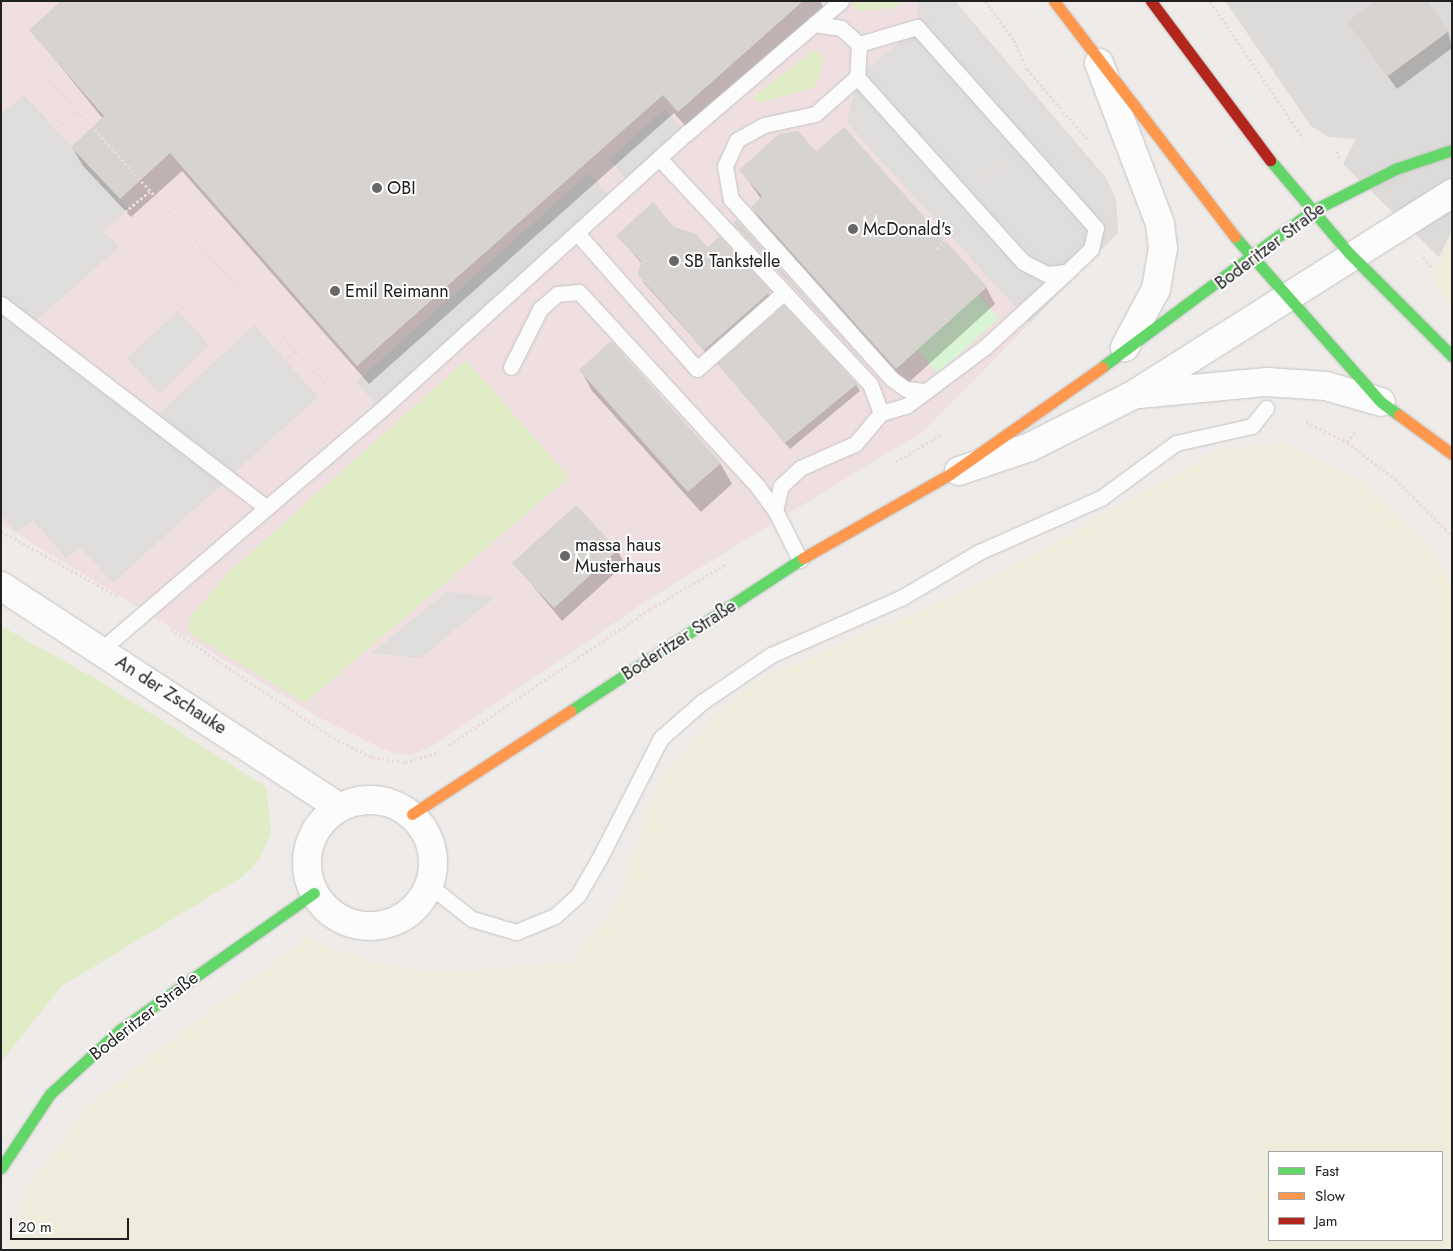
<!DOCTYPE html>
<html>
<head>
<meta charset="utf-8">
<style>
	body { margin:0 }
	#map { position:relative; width:1453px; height:1251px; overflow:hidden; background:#eeebe9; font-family:Jost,sans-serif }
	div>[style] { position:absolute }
	.residential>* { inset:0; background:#dddbda }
	.commercial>* { inset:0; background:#f0dfe0 }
	.farmland>* { inset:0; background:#efecdc }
	.grass>* { inset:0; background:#e0ecc6 }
	.park>* { inset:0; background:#d9f4d4 }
	.parking>* { inset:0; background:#dedddc }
	.shadow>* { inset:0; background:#0003 }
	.building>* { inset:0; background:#d7d3d1 }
	.path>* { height:3px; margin-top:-1.5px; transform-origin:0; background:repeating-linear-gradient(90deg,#ecd9db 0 2.5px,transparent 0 5px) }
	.roads { filter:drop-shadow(0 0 1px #c5c4c3) drop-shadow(0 0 1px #c5c4c3) }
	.lane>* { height:15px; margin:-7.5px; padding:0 7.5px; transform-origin:7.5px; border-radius:7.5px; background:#fcfcfc }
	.street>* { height:28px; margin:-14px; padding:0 14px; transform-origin:14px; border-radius:14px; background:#fcfcfc }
	.street>.ring { margin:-14px; padding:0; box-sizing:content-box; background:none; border:28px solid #fcfcfc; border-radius:50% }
	.fast>* { height:11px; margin:-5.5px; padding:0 5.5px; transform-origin:5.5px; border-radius:5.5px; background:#63d668 }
	.slow>* { height:11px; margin:-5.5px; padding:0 5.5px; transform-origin:5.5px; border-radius:5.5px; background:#ff974d }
	.jam>* { height:11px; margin:-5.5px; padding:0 5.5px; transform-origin:5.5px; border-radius:5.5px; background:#b3261e }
	.dots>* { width:14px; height:14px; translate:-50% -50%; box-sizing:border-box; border:2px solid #fff; border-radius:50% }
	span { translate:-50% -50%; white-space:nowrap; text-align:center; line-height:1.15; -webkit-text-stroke:4px #fff; paint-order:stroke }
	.poi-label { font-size:18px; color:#202020 }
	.left { translate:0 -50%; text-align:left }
	.street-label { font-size:18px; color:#202020 }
	.frame { position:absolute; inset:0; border:2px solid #202020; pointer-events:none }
	.legend { position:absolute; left:1268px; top:1151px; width:175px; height:90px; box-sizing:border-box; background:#fff; border:1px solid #a6a6a6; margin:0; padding:6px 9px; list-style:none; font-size:15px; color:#202020 }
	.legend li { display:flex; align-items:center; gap:10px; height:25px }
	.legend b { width:25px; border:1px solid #a6a6a6 }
	.scale { position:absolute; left:10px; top:1218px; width:119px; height:22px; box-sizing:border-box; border:2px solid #202020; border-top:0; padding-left:6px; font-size:15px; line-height:18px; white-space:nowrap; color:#202020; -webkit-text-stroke:4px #fff; paint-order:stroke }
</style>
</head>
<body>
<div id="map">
	<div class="residential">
		<i style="clip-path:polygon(1225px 1px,1452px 1px,1452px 231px,1439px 257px,1343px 164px,1356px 139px,1328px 137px,1311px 126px)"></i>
	</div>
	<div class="commercial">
		<i style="clip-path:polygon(1px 1px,955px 1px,1106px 178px,1116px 200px,1118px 233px,925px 430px,654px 596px,431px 747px,411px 755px,392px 753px,322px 719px,1px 524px)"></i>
	</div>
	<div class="farmland">
		<i style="clip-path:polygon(1452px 231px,1452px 307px,1438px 292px,1434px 271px)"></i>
		<i style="clip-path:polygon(evenodd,1286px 444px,1363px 484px,1428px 544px,1452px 585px,1452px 1250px,9px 1250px,30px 1185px,88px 1105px,306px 937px,377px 965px,445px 972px,571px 962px,618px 904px,658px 782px,710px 722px,757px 680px,979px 585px,1220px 449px,1286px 444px,1269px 1152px,1442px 1152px,1442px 1240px,1269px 1240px,1269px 1152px)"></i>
	</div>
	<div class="grass">
		<i style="clip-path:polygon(902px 1px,895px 8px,856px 11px,852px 2px)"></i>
		<i style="clip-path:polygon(815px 49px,824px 61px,815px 87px,759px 103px,753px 97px)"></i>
		<i style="clip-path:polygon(466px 360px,569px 477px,305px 703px,188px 632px,191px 616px,228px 573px)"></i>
		<i style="clip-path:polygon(1px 626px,98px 680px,266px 787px,271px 832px,259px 860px,242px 877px,62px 986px,1px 1062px)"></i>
	</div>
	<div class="park">
		<i style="clip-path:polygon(970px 286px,999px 318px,938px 373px,909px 341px)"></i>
	</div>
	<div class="parking">
		<i style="clip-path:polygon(919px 1px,955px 1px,1106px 178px,1116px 200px,1118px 233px,1030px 323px,847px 123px,857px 77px,917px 27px)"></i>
		<i style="clip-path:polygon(24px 95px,129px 208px,102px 231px,119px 247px,30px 326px,152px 420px,254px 325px,318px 397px,113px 583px,81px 548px,66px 558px,33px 520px,16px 532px,1px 515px,1px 114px)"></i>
		<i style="clip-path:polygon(664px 109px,687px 133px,631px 184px,609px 160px)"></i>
		<i style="clip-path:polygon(589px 173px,614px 200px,381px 410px,356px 382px)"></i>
		<i style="clip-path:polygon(178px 311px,209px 345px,160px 394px,127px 358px)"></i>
		<i style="clip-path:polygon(448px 591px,494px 598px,420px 658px,372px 653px)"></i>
	</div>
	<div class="shadow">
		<i style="clip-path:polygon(63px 1px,820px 1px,825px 10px,689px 130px,674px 113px,369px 384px,182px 171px,131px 217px,83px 166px,72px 147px,103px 119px,31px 30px)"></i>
		<i style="clip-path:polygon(1349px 22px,1448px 31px,1452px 48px,1397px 89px)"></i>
		<i style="clip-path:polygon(816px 153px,986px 287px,995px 304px,906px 385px,762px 223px,752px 207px,761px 199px,741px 170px)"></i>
		<i style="clip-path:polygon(674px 228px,708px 249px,719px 238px,774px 300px,710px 357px,644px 283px,639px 274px,642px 264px,618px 236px)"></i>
		<i style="clip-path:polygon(718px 364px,856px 384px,860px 391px,790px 449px)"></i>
		<i style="clip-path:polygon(581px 370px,720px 463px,732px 484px,701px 512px,592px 391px)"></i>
		<i style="clip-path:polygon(617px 550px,625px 564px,562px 621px,514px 563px)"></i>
	</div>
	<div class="building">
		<i style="clip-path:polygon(61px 1px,803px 1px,678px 112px,663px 95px,357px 366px,170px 153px,120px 199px,71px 147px,104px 116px,29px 30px)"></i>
		<i style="clip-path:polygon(1375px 1px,1427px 1px,1449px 31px,1388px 76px,1347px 22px)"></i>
		<i style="clip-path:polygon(844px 127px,987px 287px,896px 369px,751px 207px,762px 196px,739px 170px,779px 134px,798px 131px,816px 151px)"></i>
		<i style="clip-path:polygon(653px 202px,674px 227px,696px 234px,708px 247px,719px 236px,771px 291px,704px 350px,638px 275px,641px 261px,616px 236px)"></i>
		<i style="clip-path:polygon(737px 220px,872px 371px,733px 223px)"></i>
		<i style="clip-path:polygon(784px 305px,857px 384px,785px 443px,717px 364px)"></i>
		<i style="clip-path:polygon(611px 341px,721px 463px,688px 492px,579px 370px)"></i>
		<i style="clip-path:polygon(576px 505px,618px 550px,554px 608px,512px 563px)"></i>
	</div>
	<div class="path">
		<i style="left:985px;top:1px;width:49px;rotate:53.4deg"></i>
		<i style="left:1014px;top:40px;width:32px;rotate:66deg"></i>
		<i style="left:1027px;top:69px;width:95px;rotate:49.3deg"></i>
		<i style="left:1210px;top:1px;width:166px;rotate:55.8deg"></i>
		<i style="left:44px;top:74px;width:447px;rotate:47.7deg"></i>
		<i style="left:54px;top:131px;width:30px;rotate:-41deg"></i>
		<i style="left:1337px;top:151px;width:7px;rotate:74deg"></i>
		<i style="left:985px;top:177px;width:21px;rotate:-47deg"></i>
		<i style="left:102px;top:231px;width:62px;rotate:-39.8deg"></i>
		<i style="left:937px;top:249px;width:27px;rotate:-51deg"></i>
		<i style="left:1423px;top:257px;width:13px;rotate:51deg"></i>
		<i style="left:167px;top:322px;width:76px;rotate:-42.3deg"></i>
		<i style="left:286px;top:360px;width:13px;rotate:-42deg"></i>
		<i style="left:1306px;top:422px;width:46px;rotate:26deg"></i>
		<i style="left:1347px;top:442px;width:61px;rotate:37.6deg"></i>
		<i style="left:1395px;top:479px;width:81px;rotate:45deg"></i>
		<i style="left:1347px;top:442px;width:14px;rotate:-51deg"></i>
		<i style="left:896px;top:462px;width:52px;rotate:-31.5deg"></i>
		<i style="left:1px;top:531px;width:135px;rotate:29.2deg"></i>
		<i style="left:171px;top:629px;width:195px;rotate:33.9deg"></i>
		<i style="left:333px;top:738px;width:43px;rotate:26deg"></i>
		<i style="left:372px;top:757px;width:33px;rotate:9deg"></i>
		<i style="left:405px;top:762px;width:33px;rotate:-16deg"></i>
		<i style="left:449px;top:745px;width:243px;rotate:-34.1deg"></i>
		<i style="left:650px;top:609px;width:88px;rotate:-30.6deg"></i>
	</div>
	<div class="roads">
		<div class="lane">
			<i style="left:814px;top:24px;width:27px;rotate:8deg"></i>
			<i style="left:841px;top:28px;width:24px;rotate:42deg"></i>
			<i style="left:857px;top:77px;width:56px;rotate:138.6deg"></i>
			<i style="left:815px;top:114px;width:52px;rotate:167.8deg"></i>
			<i style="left:764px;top:125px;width:31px;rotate:151deg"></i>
			<i style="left:737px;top:140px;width:29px;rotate:115deg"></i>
			<i style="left:725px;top:166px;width:34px;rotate:80deg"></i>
			<i style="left:731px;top:199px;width:241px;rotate:48.2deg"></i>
			<i style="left:892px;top:379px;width:17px;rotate:36deg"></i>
			<i style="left:906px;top:389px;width:20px;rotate:6deg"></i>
			<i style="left:659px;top:158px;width:309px;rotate:47deg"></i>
			<i style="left:870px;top:384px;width:31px;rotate:69deg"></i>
			<i style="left:577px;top:233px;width:181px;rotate:48.6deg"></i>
			<i style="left:697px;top:369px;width:113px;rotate:-41.4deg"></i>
			<i style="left:1px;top:304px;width:335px;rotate:37.5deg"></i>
			<i style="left:511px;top:367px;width:65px;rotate:-63.4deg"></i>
			<i style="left:540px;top:309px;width:23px;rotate:-41deg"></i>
			<i style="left:557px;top:294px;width:22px;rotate:-5deg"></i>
			<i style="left:579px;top:292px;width:265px;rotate:47.4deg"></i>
			<i style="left:758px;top:487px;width:29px;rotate:54deg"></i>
			<i style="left:775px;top:510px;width:56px;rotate:63.4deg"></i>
			<i style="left:775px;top:510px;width:25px;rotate:-76deg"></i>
			<i style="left:781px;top:486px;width:26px;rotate:-43deg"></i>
			<i style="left:800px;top:468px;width:60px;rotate:-23.6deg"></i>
			<i style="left:855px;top:444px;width:40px;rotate:-50deg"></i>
			<i style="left:881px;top:413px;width:26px;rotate:-16deg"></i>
			<i style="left:906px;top:406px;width:99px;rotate:-36.8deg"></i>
			<i style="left:985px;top:347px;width:111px;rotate:-42.4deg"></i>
			<i style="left:1067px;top:272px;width:33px;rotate:-44deg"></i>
			<i style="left:1091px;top:249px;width:22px;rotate:-77deg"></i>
			<i style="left:1096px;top:228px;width:269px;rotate:-131.7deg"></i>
			<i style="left:917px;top:27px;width:60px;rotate:163.7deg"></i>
			<i style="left:859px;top:44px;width:33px;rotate:93deg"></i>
			<i style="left:857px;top:77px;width:249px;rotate:48.1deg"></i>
			<i style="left:1023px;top:262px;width:27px;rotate:27deg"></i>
			<i style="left:1047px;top:274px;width:20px;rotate:-6deg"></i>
			<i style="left:102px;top:649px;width:367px;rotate:-40.6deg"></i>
			<i style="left:381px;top:410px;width:413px;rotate:-42.2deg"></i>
			<i style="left:687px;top:133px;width:203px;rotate:-40.6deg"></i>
			<i style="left:430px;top:886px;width:53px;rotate:38.2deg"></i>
			<i style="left:472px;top:919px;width:46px;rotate:16.5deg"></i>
			<i style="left:516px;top:932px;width:42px;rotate:-22.3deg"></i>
			<i style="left:555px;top:916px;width:31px;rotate:-42deg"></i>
			<i style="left:578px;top:895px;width:42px;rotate:-59.7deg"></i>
			<i style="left:599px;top:859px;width:136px;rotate:-62.9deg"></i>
			<i style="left:661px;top:738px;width:55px;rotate:-41.3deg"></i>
			<i style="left:702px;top:702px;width:83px;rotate:-34.3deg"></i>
			<i style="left:771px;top:655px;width:142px;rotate:-23.7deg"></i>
			<i style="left:901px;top:598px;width:91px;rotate:-30.5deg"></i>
			<i style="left:979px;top:552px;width:133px;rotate:-23.9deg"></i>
			<i style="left:1101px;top:498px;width:93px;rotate:-36.3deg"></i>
			<i style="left:1176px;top:443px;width:78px;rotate:-12.6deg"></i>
			<i style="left:1252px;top:426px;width:23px;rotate:-52deg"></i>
		</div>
		<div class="street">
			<i style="left:1099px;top:63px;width:172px;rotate:69.2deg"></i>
			<i style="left:1160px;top:224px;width:24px;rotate:83deg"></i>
			<i style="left:1163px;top:248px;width:42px;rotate:99.7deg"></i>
			<i style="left:1156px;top:289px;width:66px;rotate:118.1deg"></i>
			<i style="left:1139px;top:394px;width:129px;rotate:-5.4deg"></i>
			<i style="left:1267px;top:382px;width:59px;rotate:3.9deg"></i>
			<i style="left:1326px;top:386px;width:57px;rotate:16.2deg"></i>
			<i style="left:959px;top:471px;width:75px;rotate:-18.7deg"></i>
			<i style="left:1030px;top:447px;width:115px;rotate:-26.8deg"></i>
			<i style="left:1133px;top:395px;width:378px;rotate:-32.3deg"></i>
			<i style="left:1px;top:586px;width:404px;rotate:33.2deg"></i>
			<i class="ring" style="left:307px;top:800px;width:98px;height:98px"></i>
		</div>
		<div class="fast">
			<i style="left:1270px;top:160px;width:122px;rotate:49.7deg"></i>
			<i style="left:1349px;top:253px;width:146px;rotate:45deg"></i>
			<i style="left:1235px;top:237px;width:220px;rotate:48.5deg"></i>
			<i style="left:1381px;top:402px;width:22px;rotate:36deg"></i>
			<i style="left:1102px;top:367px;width:262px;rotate:-36.6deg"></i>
			<i style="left:1312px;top:211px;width:93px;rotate:-26.8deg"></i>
			<i style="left:1395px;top:169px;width:60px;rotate:-18.4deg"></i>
			<i style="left:570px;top:711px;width:279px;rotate:-33.3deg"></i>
			<i style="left:1px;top:1168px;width:89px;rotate:-56.5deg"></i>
			<i style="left:50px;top:1094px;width:96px;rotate:-42.5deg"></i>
			<i style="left:121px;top:1029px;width:236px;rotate:-35.2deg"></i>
		</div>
		<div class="slow">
			<i style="left:1054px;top:1px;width:297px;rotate:52.5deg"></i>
			<i style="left:1399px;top:415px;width:66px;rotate:36.3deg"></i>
			<i style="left:803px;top:558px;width:169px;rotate:-29.7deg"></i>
			<i style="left:950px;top:474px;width:186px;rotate:-35.1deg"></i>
			<i style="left:412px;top:814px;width:189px;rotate:-33.1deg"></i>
		</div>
		<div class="jam">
			<i style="left:1151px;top:1px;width:199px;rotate:53.2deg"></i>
		</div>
	</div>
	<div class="dots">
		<i style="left:377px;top:188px;background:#686766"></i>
		<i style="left:853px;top:229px;background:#686766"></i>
		<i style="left:674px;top:261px;background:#686766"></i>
		<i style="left:335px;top:291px;background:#686766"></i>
		<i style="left:565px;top:556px;background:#686766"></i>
	</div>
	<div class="poi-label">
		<span class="left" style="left:387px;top:188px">OBI</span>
		<span class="left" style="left:863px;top:229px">McDonald's</span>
		<span class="left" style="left:684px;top:261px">SB Tankstelle</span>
		<span class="left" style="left:345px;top:291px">Emil Reimann</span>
		<span class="left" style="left:575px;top:556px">massa haus<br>Musterhaus</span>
	</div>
	<div class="street-label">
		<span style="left:1270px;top:246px;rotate:-37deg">Boderitzer Straße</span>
		<span style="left:679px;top:640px;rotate:-33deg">Boderitzer Straße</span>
		<span style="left:171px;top:695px;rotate:33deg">An der Zschauke</span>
		<span style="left:144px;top:1016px;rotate:-38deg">Boderitzer Straße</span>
	</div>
	<div class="frame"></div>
	<ul class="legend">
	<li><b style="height:6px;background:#63d668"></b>Fast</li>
	<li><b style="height:6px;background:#ff974d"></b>Slow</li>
	<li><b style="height:6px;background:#b3261e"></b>Jam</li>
	</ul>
	<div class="scale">20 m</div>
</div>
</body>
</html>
